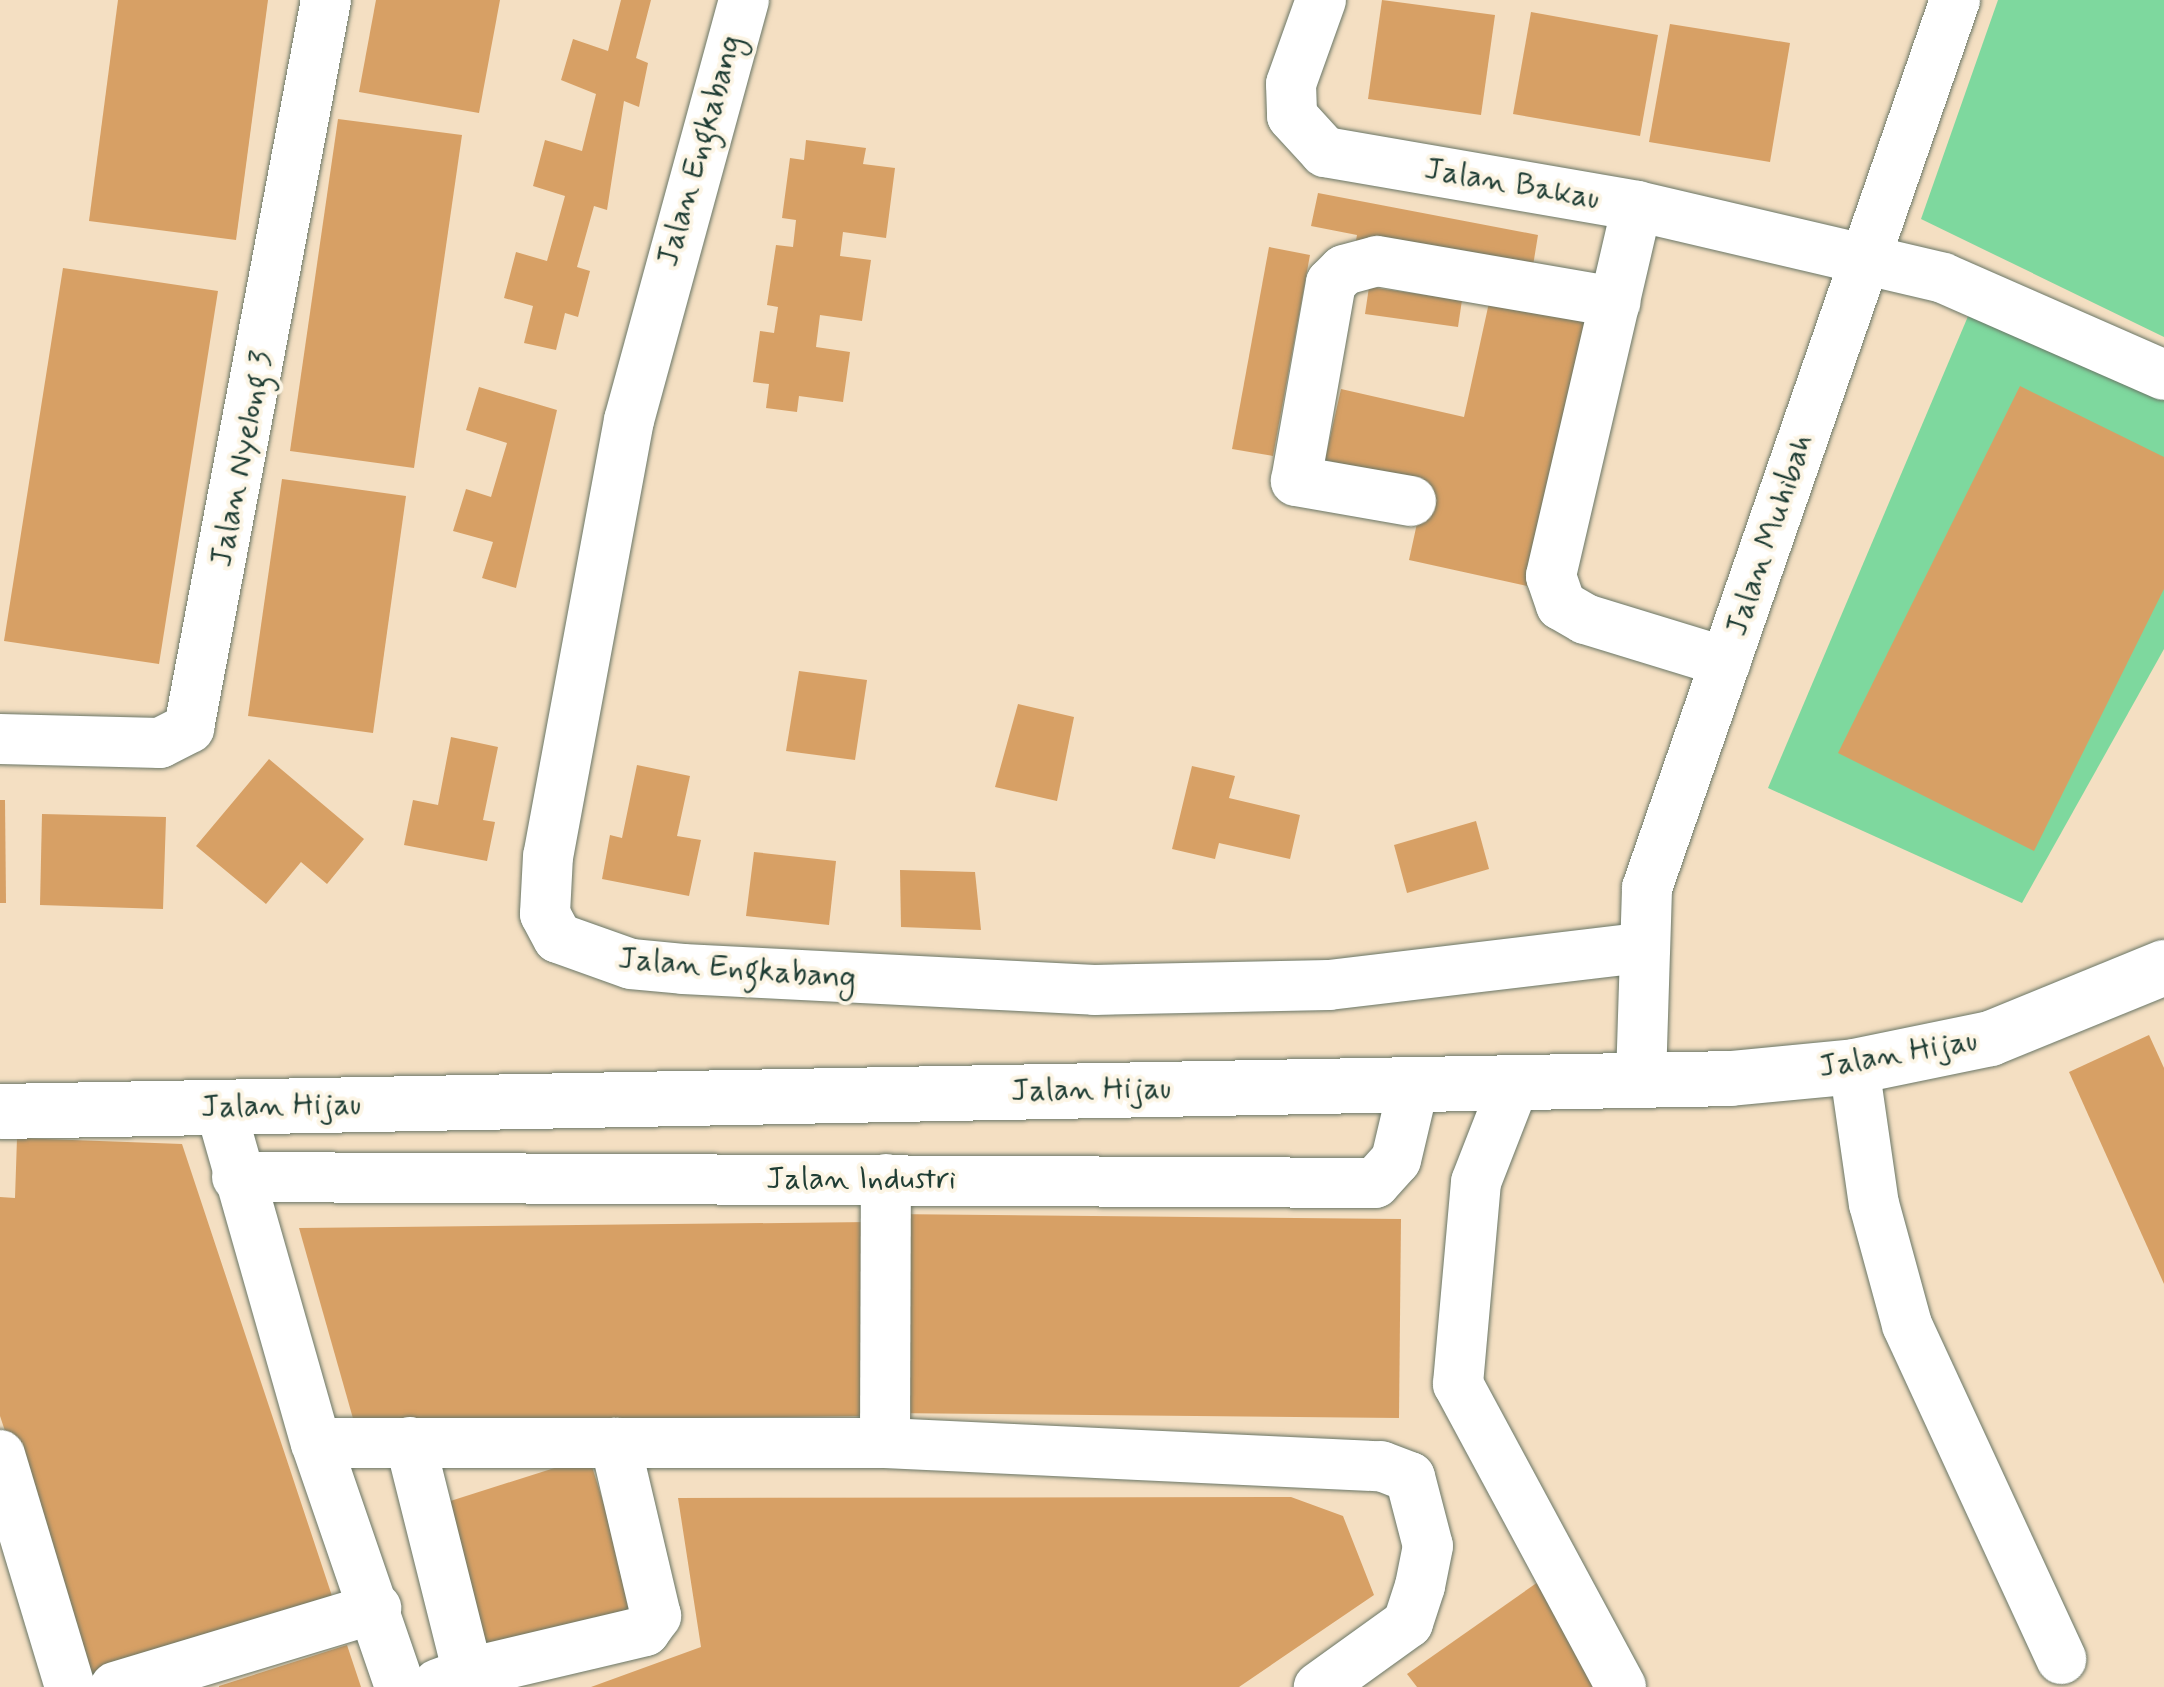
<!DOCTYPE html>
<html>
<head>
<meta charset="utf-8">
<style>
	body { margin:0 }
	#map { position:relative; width:2164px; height:1687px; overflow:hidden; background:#f4dfc2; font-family:Mynerve,sans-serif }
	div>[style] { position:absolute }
	.green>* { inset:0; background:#7ed89e }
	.building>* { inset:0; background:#d7a065 }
	.roads { filter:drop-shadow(0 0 2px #6a7666) drop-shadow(0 0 2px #6a7666) }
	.minor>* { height:50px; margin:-25px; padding:0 25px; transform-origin:25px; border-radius:25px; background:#fff }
	.major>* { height:55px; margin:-27.5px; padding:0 27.5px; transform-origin:27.5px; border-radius:27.5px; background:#fff }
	span { translate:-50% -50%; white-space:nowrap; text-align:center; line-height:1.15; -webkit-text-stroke:8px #fcf5e5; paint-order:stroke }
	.street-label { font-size:32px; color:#1f3d34 }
</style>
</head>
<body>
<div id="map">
	<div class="green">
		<i style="clip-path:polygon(1998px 0,2164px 0,2164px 337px,1921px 219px)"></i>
		<i style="clip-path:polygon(1980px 288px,2164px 376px,2164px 649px,2022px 903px,1768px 788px)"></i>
	</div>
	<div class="building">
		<i style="clip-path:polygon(118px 0,268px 0,236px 240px,89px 221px)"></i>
		<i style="clip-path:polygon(376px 0,500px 0,479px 113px,359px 92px)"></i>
		<i style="clip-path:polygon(621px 0,651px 0,636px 58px,648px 63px,639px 107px,624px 101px,607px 210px,594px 206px,577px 267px,590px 271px,578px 317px,565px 313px,556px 350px,524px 343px,533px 306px,504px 298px,516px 252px,547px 261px,565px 196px,533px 186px,545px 140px,582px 151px,596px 94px,561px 80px,573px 39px,608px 51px)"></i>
		<i style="clip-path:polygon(1382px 0,1495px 15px,1481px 115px,1368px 99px)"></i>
		<i style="clip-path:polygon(1531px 12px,1658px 35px,1640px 136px,1513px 114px)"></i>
		<i style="clip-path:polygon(1670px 24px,1790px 43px,1770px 162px,1649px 142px)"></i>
		<i style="clip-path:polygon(338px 119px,462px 135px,414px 468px,290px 451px)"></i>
		<i style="clip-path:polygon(806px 140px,866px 148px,863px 164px,895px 168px,886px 238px,843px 232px,840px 256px,871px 260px,862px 321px,820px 315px,816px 347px,850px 352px,843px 402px,799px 396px,797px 412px,766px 408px,769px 384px,753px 382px,760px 331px,774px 333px,778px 307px,767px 305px,776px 245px,793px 247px,796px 220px,782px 218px,790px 158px,804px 160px)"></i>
		<i style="clip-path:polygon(1318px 193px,1538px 235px,1531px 278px,1355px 246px,1357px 235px,1311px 226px)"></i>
		<i style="clip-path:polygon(1269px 247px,1310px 255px,1273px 456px,1232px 449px)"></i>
		<i style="clip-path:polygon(63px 268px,218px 291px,159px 664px,4px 641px)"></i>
		<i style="clip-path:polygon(1369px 287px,1462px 300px,1458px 327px,1365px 314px)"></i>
		<i style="clip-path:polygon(1490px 298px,1587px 319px,1527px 586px,1409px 560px,1426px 482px,1325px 460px,1341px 389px,1464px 417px)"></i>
		<i style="clip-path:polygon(2020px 386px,2164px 457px,2164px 589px,2034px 851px,1838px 753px)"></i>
		<i style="clip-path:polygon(479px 387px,557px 410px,516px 588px,482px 578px,493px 542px,453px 531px,466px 489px,491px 497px,507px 443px,466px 430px)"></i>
		<i style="clip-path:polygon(282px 479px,406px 496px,373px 733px,248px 716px)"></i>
		<i style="clip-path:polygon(799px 671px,867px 680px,855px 760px,786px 751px)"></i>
		<i style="clip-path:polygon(1018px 704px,1074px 717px,1057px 801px,995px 787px)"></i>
		<i style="clip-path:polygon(451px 737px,498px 747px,483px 820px,495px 822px,487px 861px,404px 845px,413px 800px,438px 805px)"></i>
		<i style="clip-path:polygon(269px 759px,364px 839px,327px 884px,301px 862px,266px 904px,196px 846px)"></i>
		<i style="clip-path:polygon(637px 765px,690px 776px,677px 836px,701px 840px,689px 896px,602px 879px,610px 835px,622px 838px)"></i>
		<i style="clip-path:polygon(1192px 766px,1235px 776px,1229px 798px,1300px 815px,1290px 859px,1219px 843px,1215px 859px,1172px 849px)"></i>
		<i style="clip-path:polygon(0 800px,5px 800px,6px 903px,0 903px)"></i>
		<i style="clip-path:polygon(42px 814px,166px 817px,163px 909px,40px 905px)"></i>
		<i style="clip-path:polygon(1476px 821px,1489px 869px,1407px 893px,1394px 845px)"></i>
		<i style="clip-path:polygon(754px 852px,836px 861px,829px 925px,746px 916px)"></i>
		<i style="clip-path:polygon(900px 870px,975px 872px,981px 930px,901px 927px)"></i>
		<i style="clip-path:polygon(2149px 1035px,2164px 1068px,2164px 1284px,2069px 1072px)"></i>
		<i style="clip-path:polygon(17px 1138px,182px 1144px,333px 1599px,89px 1682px,0 1416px,0 1197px,15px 1198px)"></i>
		<i style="clip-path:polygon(889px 1214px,1401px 1219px,1399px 1418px,887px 1413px)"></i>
		<i style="clip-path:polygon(870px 1222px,872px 1416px,354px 1422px,299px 1228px)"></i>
		<i style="clip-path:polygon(589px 1457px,636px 1607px,488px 1654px,441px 1504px)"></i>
		<i style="clip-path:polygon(1291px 1497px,1343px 1516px,1374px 1595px,1239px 1687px,591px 1687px,701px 1647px,678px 1498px)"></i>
		<i style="clip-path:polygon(1538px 1582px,1597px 1687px,1417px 1687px,1407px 1674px)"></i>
		<i style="clip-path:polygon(347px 1645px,361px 1687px,219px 1687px,219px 1686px)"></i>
	</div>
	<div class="roads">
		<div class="minor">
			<i style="left:744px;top:0;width:435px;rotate:105.3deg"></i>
			<i style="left:629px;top:420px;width:443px;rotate:100.5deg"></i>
			<i style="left:548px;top:856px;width:58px;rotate:93deg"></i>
			<i style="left:545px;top:914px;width:27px;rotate:62deg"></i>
			<i style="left:558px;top:938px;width:77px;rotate:19.6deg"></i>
			<i style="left:631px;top:964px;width:52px;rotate:5.5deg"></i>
			<i style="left:683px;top:969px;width:412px;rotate:2.9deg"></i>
			<i style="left:1094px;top:990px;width:235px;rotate:-1.2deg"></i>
			<i style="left:1329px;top:985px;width:313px;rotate:-6.8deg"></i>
			<i style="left:1321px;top:0;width:89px;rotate:109.7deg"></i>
			<i style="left:1291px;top:84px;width:32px;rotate:88deg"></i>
			<i style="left:1292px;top:116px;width:49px;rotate:47.5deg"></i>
			<i style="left:1325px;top:152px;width:317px;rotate:9.8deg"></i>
			<i style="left:1637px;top:206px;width:314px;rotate:13.2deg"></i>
			<i style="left:1943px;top:278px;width:241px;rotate:23.7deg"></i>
			<i style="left:1637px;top:206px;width:380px;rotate:103.1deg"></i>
			<i style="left:1551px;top:576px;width:31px;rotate:71deg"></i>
			<i style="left:1561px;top:605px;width:28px;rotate:30deg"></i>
			<i style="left:1585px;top:619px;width:147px;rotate:17deg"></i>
			<i style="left:1411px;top:501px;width:117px;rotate:-170.1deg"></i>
			<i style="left:1296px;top:481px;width:201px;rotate:-80deg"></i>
			<i style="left:1331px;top:283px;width:18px;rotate:-45deg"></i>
			<i style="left:1344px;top:270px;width:34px;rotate:-15deg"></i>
			<i style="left:1377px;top:261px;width:242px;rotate:9.8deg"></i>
			<i style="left:0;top:739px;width:160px;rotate:1.4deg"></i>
			<i style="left:160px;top:743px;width:33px;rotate:-27deg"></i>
			<i style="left:189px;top:728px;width:741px;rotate:-79.34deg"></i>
			<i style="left:1854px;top:1066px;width:139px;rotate:81.8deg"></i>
			<i style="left:1874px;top:1204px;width:125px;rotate:74.7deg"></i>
			<i style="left:1907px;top:1325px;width:368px;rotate:65.2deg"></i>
			<i style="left:1641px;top:1080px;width:192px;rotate:-88.2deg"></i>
			<i style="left:1647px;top:888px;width:940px;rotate:-70.87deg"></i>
			<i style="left:1515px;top:1082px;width:107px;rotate:111.3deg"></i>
			<i style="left:1476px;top:1182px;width:203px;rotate:95.1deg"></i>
			<i style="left:1458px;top:1384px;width:344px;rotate:61.7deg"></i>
			<i style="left:220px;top:1107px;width:349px;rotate:74.1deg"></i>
			<i style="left:316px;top:1443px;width:258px;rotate:71deg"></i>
			<i style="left:237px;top:1177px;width:1138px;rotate:0.3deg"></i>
			<i style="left:1375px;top:1183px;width:31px;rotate:-48deg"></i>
			<i style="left:1396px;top:1160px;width:78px;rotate:-76.7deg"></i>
			<i style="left:410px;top:1442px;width:238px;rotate:75.9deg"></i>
			<i style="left:468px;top:1673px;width:32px;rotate:160deg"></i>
			<i style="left:316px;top:1443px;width:569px"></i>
			<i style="left:885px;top:1443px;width:497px;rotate:2.7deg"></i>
			<i style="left:1381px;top:1466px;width:31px;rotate:21deg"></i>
			<i style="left:1410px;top:1477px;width:71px;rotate:75.4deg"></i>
			<i style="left:1428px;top:1546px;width:41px;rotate:101.3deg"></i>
			<i style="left:1420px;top:1586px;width:39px;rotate:108deg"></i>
			<i style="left:1408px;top:1623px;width:110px;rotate:144.3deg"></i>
			<i style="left:885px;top:1443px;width:264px;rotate:-89.8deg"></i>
			<i style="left:0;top:1455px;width:242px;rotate:73.2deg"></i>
			<i style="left:468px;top:1673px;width:182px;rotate:-13.3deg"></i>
			<i style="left:645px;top:1631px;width:19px;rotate:-54deg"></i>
			<i style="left:656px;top:1616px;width:178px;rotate:-103.3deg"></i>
			<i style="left:115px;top:1687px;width:273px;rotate:-16.8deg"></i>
		</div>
		<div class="major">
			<i style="left:0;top:1111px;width:1730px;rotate:-1.09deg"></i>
			<i style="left:1730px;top:1078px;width:125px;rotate:-5.5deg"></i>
			<i style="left:1854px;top:1066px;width:139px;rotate:-11.6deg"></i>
			<i style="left:1990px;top:1038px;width:188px;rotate:-22.2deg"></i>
		</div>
	</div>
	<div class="street-label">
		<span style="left:700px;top:151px;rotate:-74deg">Jalan Engkabang</span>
		<span style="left:1512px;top:184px;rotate:10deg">Jalan Bakau</span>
		<span style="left:242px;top:459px;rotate:-79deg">Jalan Nyelong 3</span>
		<span style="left:1770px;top:535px;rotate:-71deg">Jalan Muhibah</span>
		<span style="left:737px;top:969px;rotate:5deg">Jalan Engkabang</span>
		<span style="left:1898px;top:1054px;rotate:-10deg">Jalan Hijau</span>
		<span style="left:1091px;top:1090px;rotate:-1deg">Jalan Hijau</span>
		<span style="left:281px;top:1106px;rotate:-1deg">Jalan Hijau</span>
		<span style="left:861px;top:1179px">Jalan Industri</span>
	</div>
</div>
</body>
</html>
